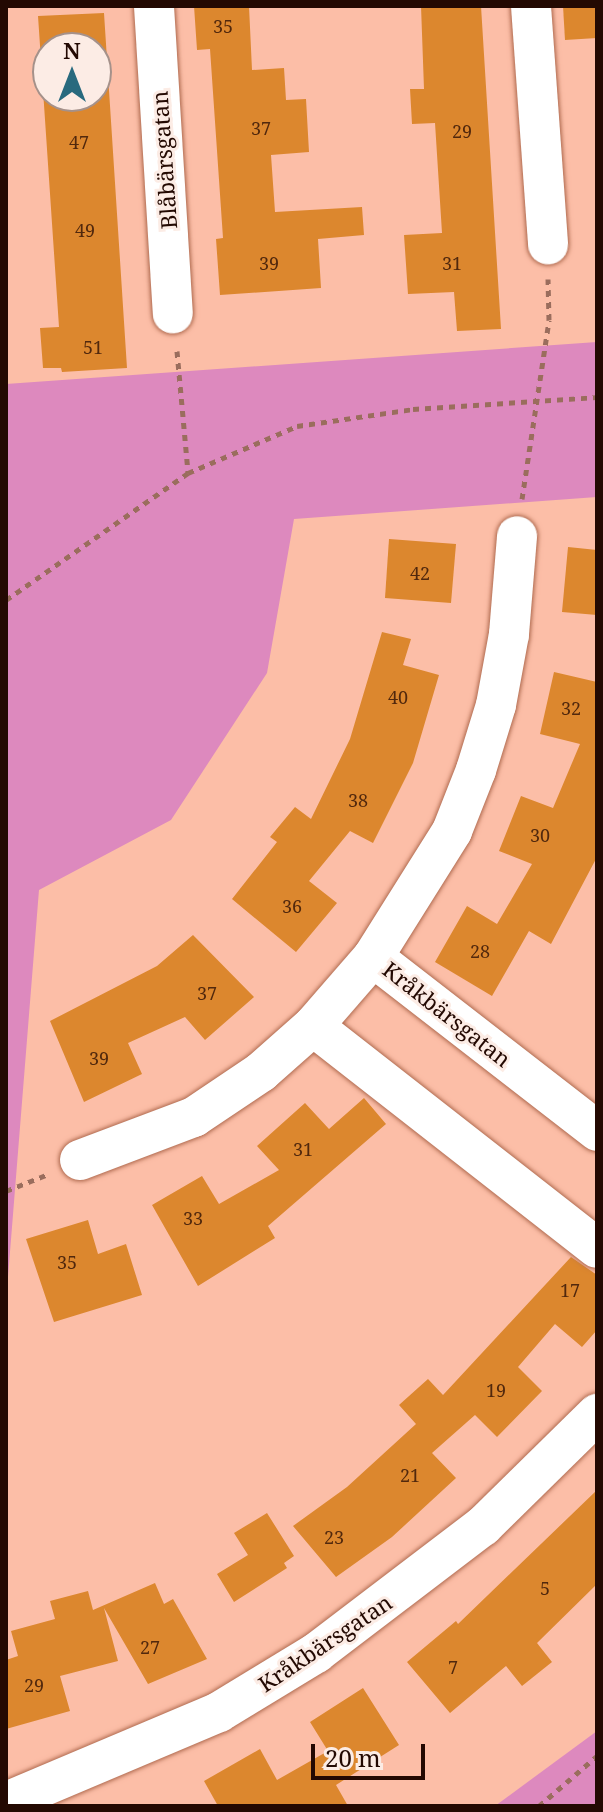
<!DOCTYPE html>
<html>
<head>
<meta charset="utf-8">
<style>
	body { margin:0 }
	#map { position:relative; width:603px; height:1812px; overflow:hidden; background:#fcbea7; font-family:"Noto Serif",serif }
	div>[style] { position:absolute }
	.green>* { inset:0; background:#dd89be }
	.building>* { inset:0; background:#dc872e }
	.path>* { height:5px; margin-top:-2.5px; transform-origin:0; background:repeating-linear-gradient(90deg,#9a6d5d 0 6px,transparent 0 12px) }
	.roads { filter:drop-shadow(0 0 2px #b06b50) drop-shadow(0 0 2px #b06b50) }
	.minor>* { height:40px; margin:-20px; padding:0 20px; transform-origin:20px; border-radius:20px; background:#fff }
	span { translate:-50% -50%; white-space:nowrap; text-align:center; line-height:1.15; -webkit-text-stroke:6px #fcece5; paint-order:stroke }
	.number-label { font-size:18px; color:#51280d }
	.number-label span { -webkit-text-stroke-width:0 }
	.street-label { font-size:22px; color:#230902 }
	.frame { position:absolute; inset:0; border:8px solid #230902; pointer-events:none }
	.north { position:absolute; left:32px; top:32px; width:80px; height:80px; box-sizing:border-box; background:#fcece5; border:2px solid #a5918a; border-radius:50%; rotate:0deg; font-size:22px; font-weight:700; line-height:32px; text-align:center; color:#230902 }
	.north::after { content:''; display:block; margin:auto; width:28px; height:36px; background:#296a7e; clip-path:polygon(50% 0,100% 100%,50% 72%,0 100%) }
	.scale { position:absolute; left:311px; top:1744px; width:114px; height:36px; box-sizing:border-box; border:4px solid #230902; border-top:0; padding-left:10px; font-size:24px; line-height:28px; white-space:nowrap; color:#230902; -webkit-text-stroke:6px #fcece5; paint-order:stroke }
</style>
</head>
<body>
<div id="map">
	<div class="green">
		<i style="clip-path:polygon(597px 342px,597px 497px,294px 519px,267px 673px,171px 820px,39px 890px,6px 1302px,6px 384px)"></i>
		<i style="clip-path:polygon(597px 1731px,597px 1806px,495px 1806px)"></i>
	</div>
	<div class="building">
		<i style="clip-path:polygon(194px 6px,249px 6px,252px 70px,284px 68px,286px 100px,306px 99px,309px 152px,271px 155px,275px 212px,362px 207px,364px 235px,318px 239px,321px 288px,220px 295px,216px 239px,223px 238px,210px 49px,197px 50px)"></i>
		<i style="clip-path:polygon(421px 6px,481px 6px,501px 329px,457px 331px,454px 292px,408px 294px,404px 235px,442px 233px,435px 123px,412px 124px,410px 89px,424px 89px)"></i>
		<i style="clip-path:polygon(563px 6px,597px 6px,597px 38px,565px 40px)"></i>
		<i style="clip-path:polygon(evenodd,104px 13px,127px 368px,62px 372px,61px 368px,43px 368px,40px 328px,59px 327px,38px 16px,104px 13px,48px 48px,96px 48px,96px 96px,48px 96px,48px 48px)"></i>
		<i style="clip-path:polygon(389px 539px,456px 544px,451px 603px,385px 598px)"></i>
		<i style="clip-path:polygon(568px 547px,597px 550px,597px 615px,562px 612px)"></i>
		<i style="clip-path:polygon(382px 632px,411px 639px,403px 665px,439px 675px,413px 763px,373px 843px,350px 831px,309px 881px,337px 903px,296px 952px,232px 899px,277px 842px,270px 837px,295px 807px,311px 819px,350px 739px)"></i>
		<i style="clip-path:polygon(554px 672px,597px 682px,597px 857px,551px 944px,529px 931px,492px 996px,435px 962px,467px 906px,497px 924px,532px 864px,499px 851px,521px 796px,553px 808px,580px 744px,540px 734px)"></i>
		<i style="clip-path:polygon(193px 935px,254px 997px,205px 1040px,185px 1017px,128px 1043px,142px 1074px,84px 1102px,50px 1021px,157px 966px)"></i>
		<i style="clip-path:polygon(364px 1098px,386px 1124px,268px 1226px,275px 1238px,198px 1286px,152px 1205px,202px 1176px,219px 1204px,279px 1170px,257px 1146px,305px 1103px,329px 1129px)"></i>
		<i style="clip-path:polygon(88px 1220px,98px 1254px,126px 1244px,142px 1295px,54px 1322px,26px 1239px)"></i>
		<i style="clip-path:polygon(571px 1257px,597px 1275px,597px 1330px,582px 1347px,555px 1324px,518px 1367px,542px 1391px,497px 1437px,475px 1415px,432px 1453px,456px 1478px,392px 1537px,336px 1577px,293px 1526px,347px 1487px,416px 1424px,399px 1405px,428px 1379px,443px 1395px)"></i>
		<i style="clip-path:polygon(597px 1490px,597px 1584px,537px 1643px,552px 1662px,522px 1686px,506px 1666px,450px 1713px,407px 1662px,456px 1621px,458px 1624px)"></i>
		<i style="clip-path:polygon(267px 1513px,294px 1556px,284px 1563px,287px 1568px,234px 1602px,217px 1574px,248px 1555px,234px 1533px)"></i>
		<i style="clip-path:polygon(155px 1583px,164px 1604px,173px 1599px,207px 1659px,148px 1684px,104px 1608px,118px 1661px,60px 1676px,70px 1711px,6px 1729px,6px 1660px,18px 1656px,11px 1631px,55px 1619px,50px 1601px,88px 1591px,93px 1610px)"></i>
		<i style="clip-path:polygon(363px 1688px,399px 1745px,336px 1785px,348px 1806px,218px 1806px,204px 1781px,260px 1749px,277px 1780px,328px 1751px,310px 1722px)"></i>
	</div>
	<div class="path">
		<i style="left:177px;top:351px;width:122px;rotate:84.8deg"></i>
		<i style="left:522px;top:499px;width:181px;rotate:-81.4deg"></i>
		<i style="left:549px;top:320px;width:41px;rotate:-91.4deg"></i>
		<i style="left:6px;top:600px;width:222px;rotate:-34.9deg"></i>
		<i style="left:188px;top:473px;width:119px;rotate:-23.3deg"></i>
		<i style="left:297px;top:426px;width:117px;rotate:-8.3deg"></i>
		<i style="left:413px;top:409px;width:184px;rotate:-3.7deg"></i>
		<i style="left:6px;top:1191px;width:43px;rotate:-21.8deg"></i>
		<i style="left:539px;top:1806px;width:77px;rotate:-40.8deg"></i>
	</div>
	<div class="roads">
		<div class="minor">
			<i style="left:154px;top:6px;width:308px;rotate:86.5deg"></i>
			<i style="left:531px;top:6px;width:239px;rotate:85.9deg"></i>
			<i style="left:373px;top:957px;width:284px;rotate:37.8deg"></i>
			<i style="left:313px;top:1026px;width:360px;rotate:38deg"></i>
			<i style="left:80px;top:1160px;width:122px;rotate:-20.7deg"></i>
			<i style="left:194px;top:1117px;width:81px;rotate:-33.9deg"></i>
			<i style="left:261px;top:1072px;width:69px;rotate:-41.5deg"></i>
			<i style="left:313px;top:1026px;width:91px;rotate:-49deg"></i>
			<i style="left:373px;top:957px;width:149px;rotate:-57.9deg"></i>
			<i style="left:452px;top:831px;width:66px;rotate:-68.5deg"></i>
			<i style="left:476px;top:770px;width:68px;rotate:-72.9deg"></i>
			<i style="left:496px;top:705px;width:72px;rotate:-79.6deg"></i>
			<i style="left:509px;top:634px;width:98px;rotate:-85.3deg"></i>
			<i style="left:6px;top:1802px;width:231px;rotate:-22.9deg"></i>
			<i style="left:219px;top:1712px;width:114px;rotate:-31.3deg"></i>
			<i style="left:316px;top:1653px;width:210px;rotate:-37.3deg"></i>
			<i style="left:483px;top:1526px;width:160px;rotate:-44.5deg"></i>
		</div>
	</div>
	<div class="number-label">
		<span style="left:223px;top:26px">35</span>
		<span style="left:261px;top:128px">37</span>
		<span style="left:462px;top:131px">29</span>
		<span style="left:79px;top:142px">47</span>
		<span style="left:85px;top:230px">49</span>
		<span style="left:269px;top:263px">39</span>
		<span style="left:452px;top:263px">31</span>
		<span style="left:93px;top:347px">51</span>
		<span style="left:420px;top:573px">42</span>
		<span style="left:398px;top:697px">40</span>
		<span style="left:571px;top:708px">32</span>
		<span style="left:358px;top:800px">38</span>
		<span style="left:540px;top:835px">30</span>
		<span style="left:292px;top:906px">36</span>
		<span style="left:480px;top:951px">28</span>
		<span style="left:207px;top:993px">37</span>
		<span style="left:99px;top:1058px">39</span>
		<span style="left:303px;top:1149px">31</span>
		<span style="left:193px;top:1218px">33</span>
		<span style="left:67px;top:1262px">35</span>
		<span style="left:570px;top:1290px">17</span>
		<span style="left:496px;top:1390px">19</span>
		<span style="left:410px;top:1475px">21</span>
		<span style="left:334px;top:1537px">23</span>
		<span style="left:545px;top:1588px">5</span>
		<span style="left:150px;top:1647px">27</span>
		<span style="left:453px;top:1667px">7</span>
		<span style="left:34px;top:1685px">29</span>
	</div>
	<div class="street-label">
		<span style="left:164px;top:160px;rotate:-94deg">Blåbärsgatan</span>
		<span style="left:447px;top:1014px;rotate:38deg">Kråkbärsgatan</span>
		<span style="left:325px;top:1643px;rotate:-34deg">Kråkbärsgatan</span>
	</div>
	<div class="frame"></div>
	<div class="north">N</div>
	<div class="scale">20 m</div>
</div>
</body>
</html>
